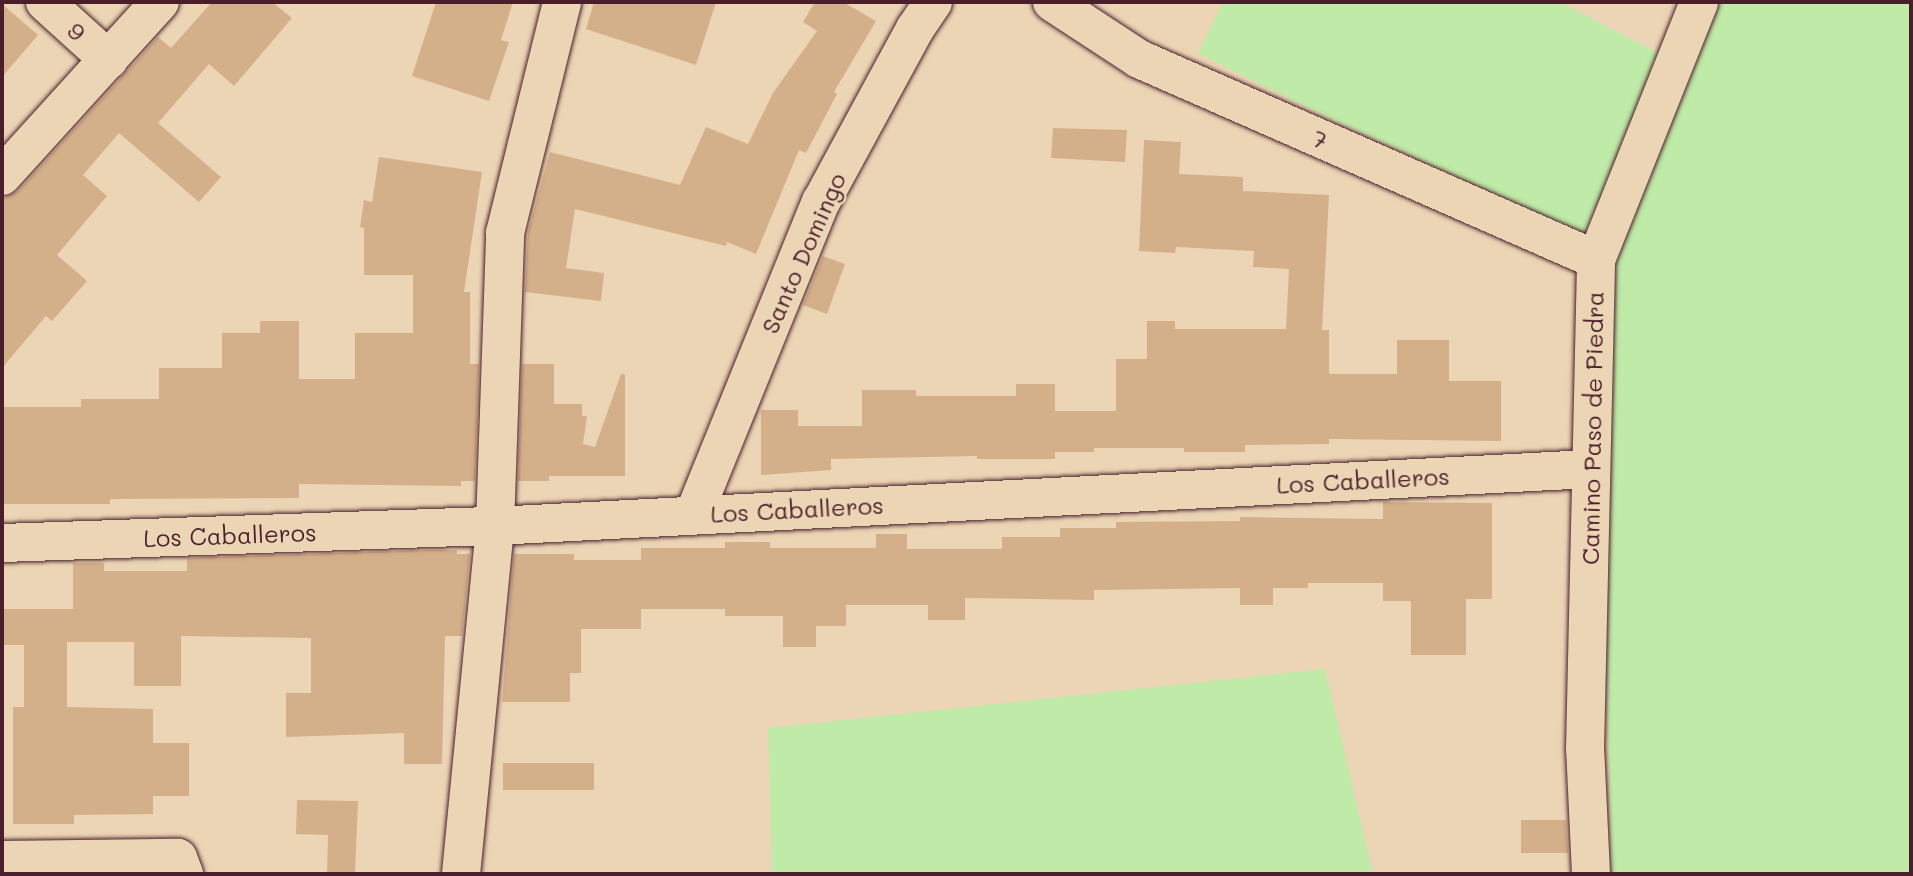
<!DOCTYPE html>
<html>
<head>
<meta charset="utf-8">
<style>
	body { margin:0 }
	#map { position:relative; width:1913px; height:876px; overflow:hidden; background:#ecd5b5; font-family:Mali,sans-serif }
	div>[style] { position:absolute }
	.green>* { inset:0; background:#bfeaa7 }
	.building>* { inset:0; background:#d4b08a }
	.roads { filter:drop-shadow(0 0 2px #4a1f2b) drop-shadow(0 0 2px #4a1f2b) }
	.minor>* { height:38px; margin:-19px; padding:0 19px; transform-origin:19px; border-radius:19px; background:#ecd5b5 }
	span { translate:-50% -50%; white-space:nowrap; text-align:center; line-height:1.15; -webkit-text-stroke:5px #ecd5b5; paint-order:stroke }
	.street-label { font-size:24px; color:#4a1f2b }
	.frame { position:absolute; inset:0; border:4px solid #4a1f2b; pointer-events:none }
</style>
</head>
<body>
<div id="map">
	<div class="green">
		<i style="clip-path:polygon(1223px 2px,1560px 2px,1681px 65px,1709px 2px,1911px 2px,1911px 874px,1611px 874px,1596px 240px,1327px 117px,1198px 53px)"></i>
		<i style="clip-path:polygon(1325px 669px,1373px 874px,772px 874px,768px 728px)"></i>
	</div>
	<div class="building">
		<i style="clip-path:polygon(212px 2px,272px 2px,292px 18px,234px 86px,209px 64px,158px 123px,221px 177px,199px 202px,119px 133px,83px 175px,107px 196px,57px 255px,87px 281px,52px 321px,46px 316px,2px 368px,2px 199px,18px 191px,158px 37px,171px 48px)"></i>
		<i style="clip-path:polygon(436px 2px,513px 2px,501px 40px,509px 42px,489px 101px,412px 76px)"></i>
		<i style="clip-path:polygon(594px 2px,716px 2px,696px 65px,586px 29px)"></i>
		<i style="clip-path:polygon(815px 2px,843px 2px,876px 21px,834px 92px,837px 94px,806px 153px,799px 150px,756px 254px,727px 242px,726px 246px,575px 209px,566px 268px,604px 273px,601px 301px,525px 292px,528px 232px,550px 152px,680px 185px,706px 127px,748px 144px,773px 93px,817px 31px,803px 22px)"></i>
		<i style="clip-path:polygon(2px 4px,38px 35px,2px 77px)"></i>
		<i style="clip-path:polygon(1053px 128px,1127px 130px,1125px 162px,1051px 158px)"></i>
		<i style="clip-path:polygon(1144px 140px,1181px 142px,1179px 174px,1243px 177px,1243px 191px,1329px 195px,1322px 330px,1329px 330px,1329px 374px,1397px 374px,1397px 340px,1449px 340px,1449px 381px,1501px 381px,1501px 441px,1329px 439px,1329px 444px,1245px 445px,1245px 452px,1184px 452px,1184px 448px,1094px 448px,1094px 452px,1055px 452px,1055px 459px,977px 459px,977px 456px,831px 459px,831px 470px,761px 475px,761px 410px,798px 410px,798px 426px,862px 426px,862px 390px,916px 390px,916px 396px,1016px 396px,1016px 384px,1055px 384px,1055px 411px,1116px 411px,1116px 359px,1147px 359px,1147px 321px,1175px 321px,1175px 329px,1286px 329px,1289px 269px,1253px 267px,1254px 251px,1176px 247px,1175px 253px,1139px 251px)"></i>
		<i style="clip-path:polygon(379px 157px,482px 172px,464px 292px,470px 292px,470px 364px,479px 364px,475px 481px,461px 481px,461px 486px,299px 484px,299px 498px,110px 499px,110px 504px,2px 504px,2px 407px,81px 407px,81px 399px,159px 399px,159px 368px,222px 368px,222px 333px,260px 333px,260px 321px,299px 321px,299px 379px,355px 379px,355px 333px,413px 333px,413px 275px,364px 275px,364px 228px,360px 227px,364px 200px,372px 202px)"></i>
		<i style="clip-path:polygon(823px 256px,845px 264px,827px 314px,803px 305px)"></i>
		<i style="clip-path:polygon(522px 364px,554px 364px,554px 404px,582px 404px,582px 416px,587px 416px,583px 444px,595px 447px,621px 374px,625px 374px,625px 476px,549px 476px,549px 481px,518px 481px)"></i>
		<i style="clip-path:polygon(1383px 502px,1492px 503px,1492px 599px,1466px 599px,1466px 655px,1411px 655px,1411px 601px,1383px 601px,1383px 583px,1308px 583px,1308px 588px,1273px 588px,1273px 605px,1240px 605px,1240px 588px,1094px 590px,1094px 600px,965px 598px,965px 620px,928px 620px,928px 605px,846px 605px,846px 626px,816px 626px,816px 647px,783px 647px,783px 616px,725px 616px,725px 609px,641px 609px,641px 629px,581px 629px,581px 673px,570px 673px,570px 702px,502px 702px,514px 554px,574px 554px,574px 560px,641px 560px,641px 548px,725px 548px,725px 542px,770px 542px,770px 548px,876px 548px,876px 534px,907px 534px,907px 549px,1002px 549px,1002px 537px,1060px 537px,1060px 528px,1116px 528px,1116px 522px,1240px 521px,1240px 517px,1383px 519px)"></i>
		<i style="clip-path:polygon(429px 550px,457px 550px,457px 554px,470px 554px,462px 636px,445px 636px,442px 764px,404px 764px,404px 733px,286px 737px,286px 693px,311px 693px,311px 638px,181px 636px,181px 686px,134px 686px,134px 642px,67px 642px,67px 707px,153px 709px,153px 743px,189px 743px,189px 796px,153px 796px,153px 814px,74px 815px,74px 824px,13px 824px,13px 707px,24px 707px,24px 645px,2px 645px,2px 609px,73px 609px,73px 563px,104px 563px,104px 571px,187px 571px,187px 558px)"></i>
		<i style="clip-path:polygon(503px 763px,594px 763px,594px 790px,503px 790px)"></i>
		<i style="clip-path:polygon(297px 800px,358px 801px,355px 874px,327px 874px,328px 835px,296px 834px)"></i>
		<i style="clip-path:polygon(1521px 820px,1566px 820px,1568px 853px,1521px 853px)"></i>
	</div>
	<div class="roads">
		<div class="minor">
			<i style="left:45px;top:2px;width:86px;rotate:42.2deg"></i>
			<i style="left:1052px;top:2px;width:104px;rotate:33.2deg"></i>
			<i style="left:1139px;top:59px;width:499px;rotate:23.7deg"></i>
			<i style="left:2px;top:176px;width:235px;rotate:-47.8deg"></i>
			<i style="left:694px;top:514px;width:337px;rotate:-67.9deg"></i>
			<i style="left:821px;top:202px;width:197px;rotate:-61.5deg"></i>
			<i style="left:915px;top:29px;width:32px;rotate:-56deg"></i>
			<i style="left:2px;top:543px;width:493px;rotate:-2deg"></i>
			<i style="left:495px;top:526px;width:1097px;rotate:-2.98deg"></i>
			<i style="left:2px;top:860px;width:176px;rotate:-0.7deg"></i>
			<i style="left:178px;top:858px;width:17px;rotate:69deg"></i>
			<i style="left:461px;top:874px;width:350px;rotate:-84.4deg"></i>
			<i style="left:495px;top:526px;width:293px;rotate:-88deg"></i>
			<i style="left:505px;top:233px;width:238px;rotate:-76.1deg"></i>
			<i style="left:1591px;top:874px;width:125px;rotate:-92.7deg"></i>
			<i style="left:1585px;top:749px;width:489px;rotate:-88.7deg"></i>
			<i style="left:1596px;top:260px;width:278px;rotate:-68.2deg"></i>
		</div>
	</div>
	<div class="street-label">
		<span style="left:77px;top:31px;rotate:42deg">9</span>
		<span style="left:1320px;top:139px;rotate:24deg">7</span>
		<span style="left:803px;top:253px;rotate:-66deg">Santo Domingo</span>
		<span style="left:1592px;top:428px;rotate:-89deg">Camino Paso de Piedra</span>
		<span style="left:1363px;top:480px;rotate:-3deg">Los Caballeros</span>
		<span style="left:797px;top:509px;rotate:-3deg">Los Caballeros</span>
		<span style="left:230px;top:535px;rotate:-2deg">Los Caballeros</span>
	</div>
	<div class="frame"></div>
</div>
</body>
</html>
